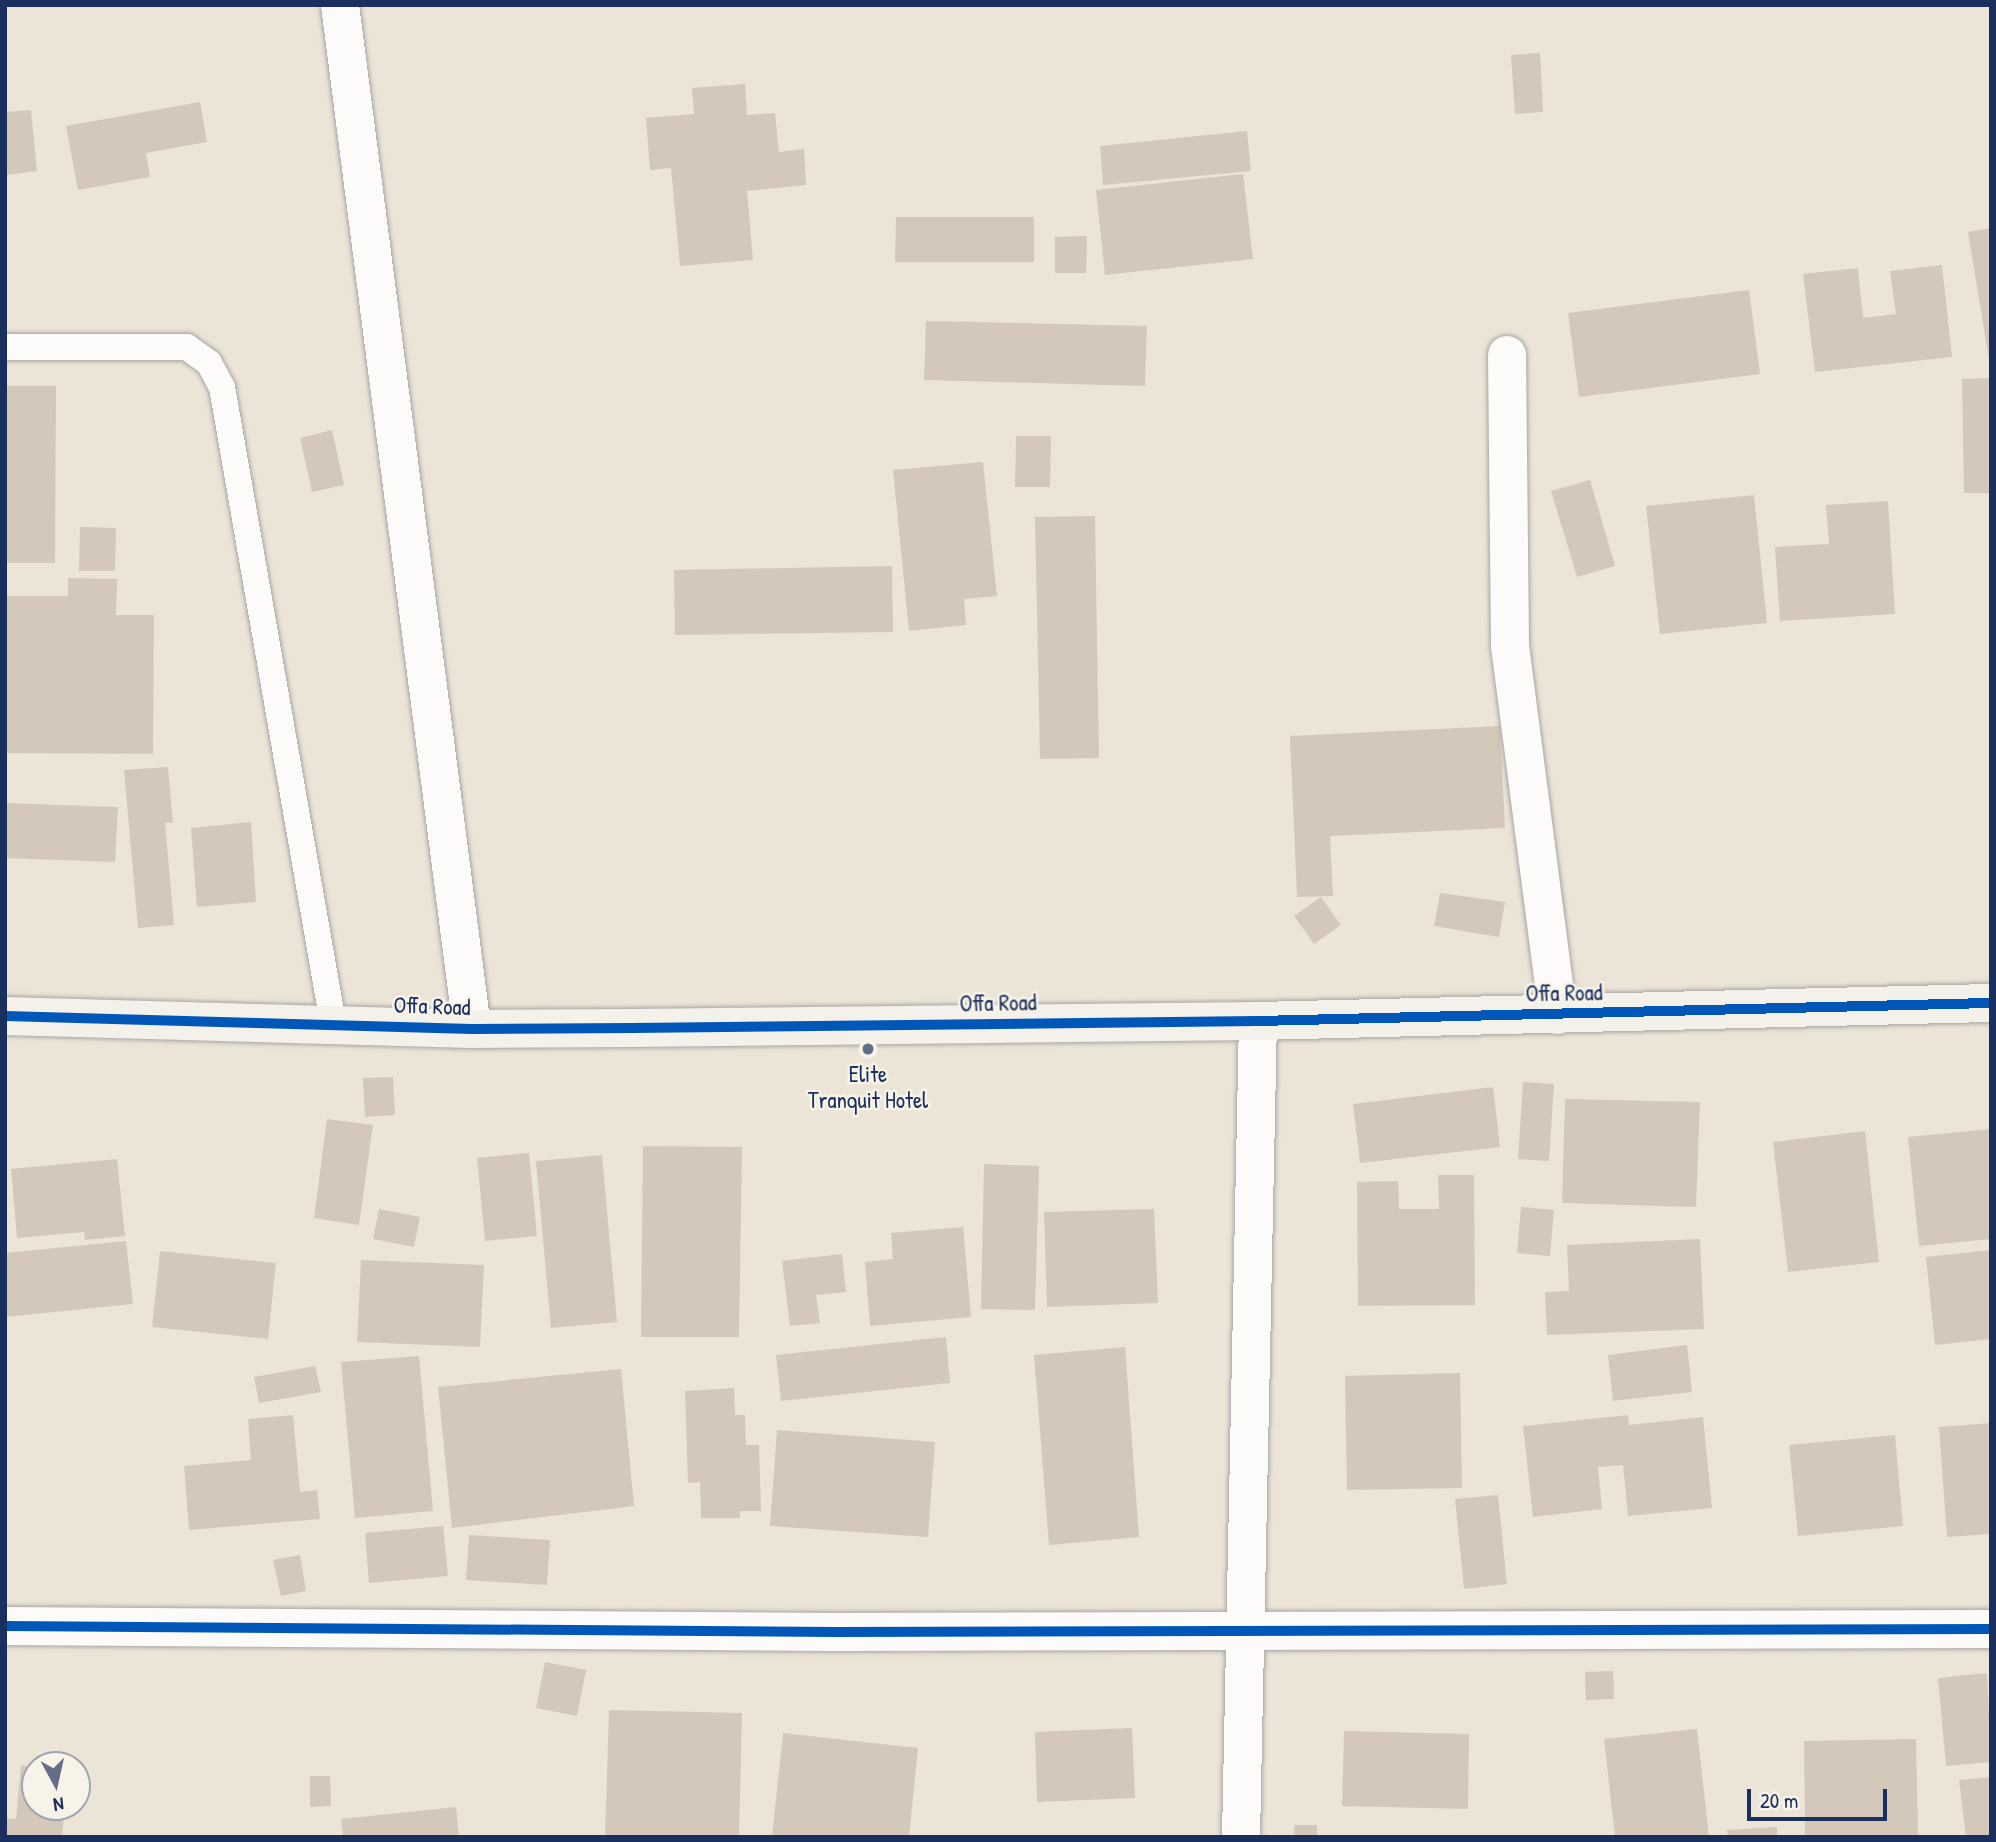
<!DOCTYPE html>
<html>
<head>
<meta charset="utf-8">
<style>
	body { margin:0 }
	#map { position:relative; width:1996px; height:1842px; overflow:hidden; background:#ece4d7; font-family:"Patrick Hand",sans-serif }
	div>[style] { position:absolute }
	.building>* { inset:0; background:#d4c8bb }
	.roads { filter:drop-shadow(0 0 2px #a8a6a5) drop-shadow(0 0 2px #a8a6a5) }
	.lane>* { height:26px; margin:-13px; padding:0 13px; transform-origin:13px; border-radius:13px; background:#fcfbf9 }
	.street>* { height:38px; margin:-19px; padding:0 19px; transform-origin:19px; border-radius:19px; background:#fcfbf9 }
	.secondary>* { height:38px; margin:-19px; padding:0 19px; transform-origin:19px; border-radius:19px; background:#f4f1eb }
	.cycleway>* { height:10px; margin:-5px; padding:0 5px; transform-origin:5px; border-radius:5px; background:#0057b8 }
	.dots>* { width:19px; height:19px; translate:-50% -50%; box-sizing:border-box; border:4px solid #f7f3e8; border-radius:50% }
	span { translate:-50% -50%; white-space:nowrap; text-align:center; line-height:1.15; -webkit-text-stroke:5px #f7f3e8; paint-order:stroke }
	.street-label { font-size:23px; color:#1b2f5e }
	.poi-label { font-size:23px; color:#1b2f5e }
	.frame { position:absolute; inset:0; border:7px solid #1b2f5e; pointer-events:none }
	.north { position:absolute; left:21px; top:1751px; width:70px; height:70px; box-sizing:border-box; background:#f7f3e8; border:2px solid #9fa5b1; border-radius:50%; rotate:172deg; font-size:19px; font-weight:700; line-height:28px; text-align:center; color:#1b2f5e }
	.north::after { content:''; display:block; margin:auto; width:24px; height:32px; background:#646e88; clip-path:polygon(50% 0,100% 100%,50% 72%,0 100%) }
	.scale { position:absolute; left:1747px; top:1789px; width:140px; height:32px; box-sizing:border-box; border:4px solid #1b2f5e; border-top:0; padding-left:9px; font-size:21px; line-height:24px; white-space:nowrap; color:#1b2f5e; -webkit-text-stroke:5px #f7f3e8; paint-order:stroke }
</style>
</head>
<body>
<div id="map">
	<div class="building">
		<i style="clip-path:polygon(1540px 53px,1543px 112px,1515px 114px,1511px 55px)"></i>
		<i style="clip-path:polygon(745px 84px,747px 115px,775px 113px,779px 152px,804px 149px,806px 185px,747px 191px,753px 260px,680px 266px,671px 168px,650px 170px,646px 118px,694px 114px,692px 88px)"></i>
		<i style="clip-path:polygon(200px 102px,207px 142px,146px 153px,150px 177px,78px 190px,66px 126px)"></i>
		<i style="clip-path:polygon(31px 110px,37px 171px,5px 175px,5px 112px)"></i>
		<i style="clip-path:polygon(1247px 131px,1251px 171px,1103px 185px,1100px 146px)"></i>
		<i style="clip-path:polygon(1243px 174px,1253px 259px,1105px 275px,1096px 190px)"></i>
		<i style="clip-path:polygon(896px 217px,1034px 217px,1034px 262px,895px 262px)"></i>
		<i style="clip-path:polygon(1991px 228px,1991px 360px,1989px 360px,1968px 232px)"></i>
		<i style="clip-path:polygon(1087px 236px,1086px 273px,1055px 273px,1055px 237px)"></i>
		<i style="clip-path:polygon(1942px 265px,1952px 357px,1815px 372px,1803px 274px,1858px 268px,1863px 318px,1896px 314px,1890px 271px)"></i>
		<i style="clip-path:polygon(1749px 290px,1760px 374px,1579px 397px,1568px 313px)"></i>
		<i style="clip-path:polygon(926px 321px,1147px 326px,1145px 386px,924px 380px)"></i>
		<i style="clip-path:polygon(1991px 378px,1991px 493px,1964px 493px,1962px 379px)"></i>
		<i style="clip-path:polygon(5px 386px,56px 386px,55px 563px,5px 563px)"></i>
		<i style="clip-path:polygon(332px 430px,344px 485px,312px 492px,300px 438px)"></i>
		<i style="clip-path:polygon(1016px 436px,1051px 436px,1050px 487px,1015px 487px)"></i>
		<i style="clip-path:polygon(983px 462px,997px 596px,964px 599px,966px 625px,909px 631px,893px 470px)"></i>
		<i style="clip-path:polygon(1590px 480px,1615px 566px,1577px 577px,1551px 491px)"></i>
		<i style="clip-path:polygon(1754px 495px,1767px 623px,1660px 634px,1646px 506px)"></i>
		<i style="clip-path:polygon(1888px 501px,1895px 614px,1780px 621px,1775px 547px,1829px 544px,1826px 505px)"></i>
		<i style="clip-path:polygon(1095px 516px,1099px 758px,1040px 759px,1035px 517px)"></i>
		<i style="clip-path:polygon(80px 527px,116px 528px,115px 571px,79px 571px)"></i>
		<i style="clip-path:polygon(892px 566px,893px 632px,675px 635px,674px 570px)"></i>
		<i style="clip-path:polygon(68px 578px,117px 579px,116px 615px,154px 615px,153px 754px,5px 753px,5px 596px,68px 596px)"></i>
		<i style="clip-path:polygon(1500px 726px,1505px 828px,1330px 836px,1333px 896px,1297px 897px,1290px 736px)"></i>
		<i style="clip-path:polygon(168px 767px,173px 823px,165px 823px,174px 925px,138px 928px,124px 770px)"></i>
		<i style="clip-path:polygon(5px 803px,118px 807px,115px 862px,5px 858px)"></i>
		<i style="clip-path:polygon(251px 822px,256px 902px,197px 907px,191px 828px)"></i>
		<i style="clip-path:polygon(1440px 893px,1505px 902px,1499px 937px,1434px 926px)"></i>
		<i style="clip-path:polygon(1321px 897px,1341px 925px,1314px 944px,1294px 916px)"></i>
		<i style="clip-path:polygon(393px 1077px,395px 1115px,365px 1117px,363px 1078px)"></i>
		<i style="clip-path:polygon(1523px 1082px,1554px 1084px,1549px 1161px,1518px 1159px)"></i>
		<i style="clip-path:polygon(1493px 1087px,1500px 1147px,1360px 1163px,1353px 1104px)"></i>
		<i style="clip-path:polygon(1565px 1099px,1700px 1102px,1696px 1207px,1562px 1203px)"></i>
		<i style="clip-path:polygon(327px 1119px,373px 1125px,359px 1225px,314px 1218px)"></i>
		<i style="clip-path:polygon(1991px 1129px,1991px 1239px,1919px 1246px,1908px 1137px)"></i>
		<i style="clip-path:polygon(1865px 1131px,1879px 1262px,1788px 1272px,1773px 1142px)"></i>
		<i style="clip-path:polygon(643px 1146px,742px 1147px,739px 1337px,641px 1337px)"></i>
		<i style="clip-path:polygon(529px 1153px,537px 1236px,485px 1241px,477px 1158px)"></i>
		<i style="clip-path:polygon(602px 1155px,617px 1322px,551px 1328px,536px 1161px)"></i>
		<i style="clip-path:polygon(117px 1159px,125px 1236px,85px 1240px,84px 1232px,17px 1238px,11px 1169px)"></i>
		<i style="clip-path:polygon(984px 1164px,1039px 1166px,1035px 1310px,981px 1309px)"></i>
		<i style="clip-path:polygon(1438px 1175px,1474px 1175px,1475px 1305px,1358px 1306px,1357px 1182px,1398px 1181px,1399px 1209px,1439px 1209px)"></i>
		<i style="clip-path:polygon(1521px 1207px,1554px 1210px,1550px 1256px,1517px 1253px)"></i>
		<i style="clip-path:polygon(379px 1209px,420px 1217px,414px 1247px,373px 1239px)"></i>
		<i style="clip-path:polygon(1154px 1209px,1158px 1303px,1047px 1307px,1044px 1212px)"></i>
		<i style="clip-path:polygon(963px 1227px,971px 1317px,870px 1326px,865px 1262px,893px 1259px,891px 1233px)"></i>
		<i style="clip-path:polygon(1700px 1239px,1704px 1329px,1547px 1335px,1545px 1292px,1569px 1291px,1567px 1245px)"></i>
		<i style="clip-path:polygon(126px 1241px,133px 1304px,5px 1317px,5px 1253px)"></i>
		<i style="clip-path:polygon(1991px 1250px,1991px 1339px,1935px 1345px,1926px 1257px)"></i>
		<i style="clip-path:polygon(160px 1251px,276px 1263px,268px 1339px,152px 1327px)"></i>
		<i style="clip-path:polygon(842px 1254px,846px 1292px,816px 1295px,820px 1323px,790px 1326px,782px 1261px)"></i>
		<i style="clip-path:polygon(361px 1260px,484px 1265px,480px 1347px,357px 1342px)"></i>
		<i style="clip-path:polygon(946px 1337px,950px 1383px,781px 1401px,776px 1355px)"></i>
		<i style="clip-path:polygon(1687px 1345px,1692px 1392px,1613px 1401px,1608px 1355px)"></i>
		<i style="clip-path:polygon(1125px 1347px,1139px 1537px,1049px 1545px,1034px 1355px)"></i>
		<i style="clip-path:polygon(419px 1356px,433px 1511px,355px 1518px,341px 1362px)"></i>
		<i style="clip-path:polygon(315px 1366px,321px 1392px,259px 1403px,254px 1377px)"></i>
		<i style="clip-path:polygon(621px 1369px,634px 1506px,452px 1528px,438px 1387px)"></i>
		<i style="clip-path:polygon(1460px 1373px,1462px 1488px,1347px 1490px,1345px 1376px)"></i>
		<i style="clip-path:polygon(734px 1388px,735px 1415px,745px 1415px,746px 1445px,759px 1445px,761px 1511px,740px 1511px,740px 1518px,701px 1518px,700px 1482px,688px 1483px,685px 1391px)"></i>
		<i style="clip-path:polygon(293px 1415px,300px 1492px,317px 1490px,320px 1519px,189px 1530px,184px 1466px,251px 1460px,248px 1419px)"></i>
		<i style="clip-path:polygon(1628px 1415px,1629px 1425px,1703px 1417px,1712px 1508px,1628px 1516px,1623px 1465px,1598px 1467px,1602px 1509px,1533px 1517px,1523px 1426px)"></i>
		<i style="clip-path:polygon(1991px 1423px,1991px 1534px,1947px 1537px,1939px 1427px)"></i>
		<i style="clip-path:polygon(777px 1430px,935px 1442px,928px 1537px,770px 1526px)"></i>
		<i style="clip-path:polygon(1895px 1435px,1903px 1526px,1798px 1536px,1789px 1445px)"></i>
		<i style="clip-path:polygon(1498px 1495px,1507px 1584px,1464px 1589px,1455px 1499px)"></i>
		<i style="clip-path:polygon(443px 1526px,448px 1576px,369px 1583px,365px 1533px)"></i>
		<i style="clip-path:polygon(469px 1535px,550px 1540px,547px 1585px,466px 1580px)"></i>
		<i style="clip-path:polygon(300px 1555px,306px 1591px,281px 1596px,273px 1560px)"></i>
		<i style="clip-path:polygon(545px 1662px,586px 1670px,577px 1716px,536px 1708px)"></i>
		<i style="clip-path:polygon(1613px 1671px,1614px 1699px,1586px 1700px,1585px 1672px)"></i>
		<i style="clip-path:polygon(1987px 1673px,1991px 1762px,1946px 1766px,1938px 1678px)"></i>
		<i style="clip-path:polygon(609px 1710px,742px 1713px,739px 1837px,605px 1837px)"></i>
		<i style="clip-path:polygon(1132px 1728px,1135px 1798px,1037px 1802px,1035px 1732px)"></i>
		<i style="clip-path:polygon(1697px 1729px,1709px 1837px,1615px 1837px,1604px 1739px)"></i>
		<i style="clip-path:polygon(1344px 1731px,1469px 1734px,1468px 1809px,1342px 1806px)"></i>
		<i style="clip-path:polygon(783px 1733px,918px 1748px,909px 1837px,772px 1837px)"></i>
		<i style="clip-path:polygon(1916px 1739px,1918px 1837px,1805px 1837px,1804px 1741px)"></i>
		<i style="clip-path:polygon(21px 1765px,35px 1767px,35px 1807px,65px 1807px,62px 1837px,5px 1837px,5px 1818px,16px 1819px)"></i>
		<i style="clip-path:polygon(310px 1776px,330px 1776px,331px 1806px,310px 1807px)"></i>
		<i style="clip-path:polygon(1991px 1777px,1991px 1837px,1966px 1837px,1959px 1780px)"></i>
		<i style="clip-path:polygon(456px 1807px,459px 1837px,343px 1837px,341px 1819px)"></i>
		<i style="clip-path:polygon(1294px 1825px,1317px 1825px,1317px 1837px,1294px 1837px)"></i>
		<i style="clip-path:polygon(1777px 1827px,1777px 1837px,1728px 1837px,1727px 1830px)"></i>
	</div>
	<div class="roads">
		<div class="lane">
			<i style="left:5px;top:347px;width:182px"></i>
			<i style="left:187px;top:347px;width:27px;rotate:36deg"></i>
			<i style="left:209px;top:363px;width:27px;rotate:62deg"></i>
			<i style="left:222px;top:387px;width:646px;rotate:80.1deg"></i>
		</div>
		<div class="street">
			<i style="left:340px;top:5px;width:1032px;rotate:82.65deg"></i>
			<i style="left:1507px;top:355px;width:291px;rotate:89.4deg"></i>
			<i style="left:1510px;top:646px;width:372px;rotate:82.6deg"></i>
			<i style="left:5px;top:1626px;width:830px;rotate:0.41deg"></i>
			<i style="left:835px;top:1632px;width:1156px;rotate:-0.15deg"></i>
			<i style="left:1241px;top:1837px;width:816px;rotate:-88.81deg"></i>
		</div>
		<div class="secondary">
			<i style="left:5px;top:1016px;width:467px;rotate:1.6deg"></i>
			<i style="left:472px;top:1029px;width:160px;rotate:-0.4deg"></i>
			<i style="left:632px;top:1028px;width:626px;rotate:-0.64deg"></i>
			<i style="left:1258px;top:1021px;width:733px;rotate:-1.41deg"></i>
		</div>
	</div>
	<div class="cycleway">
		<i style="left:5px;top:1016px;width:467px;rotate:1.6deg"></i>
		<i style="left:472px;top:1029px;width:160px;rotate:-0.4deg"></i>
		<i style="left:632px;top:1028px;width:626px;rotate:-0.64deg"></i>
		<i style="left:1258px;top:1021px;width:733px;rotate:-1.41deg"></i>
		<i style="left:5px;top:1626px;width:830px;rotate:0.41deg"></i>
		<i style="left:835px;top:1632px;width:1156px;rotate:-0.15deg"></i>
	</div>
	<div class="dots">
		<i style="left:868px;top:1049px;background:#646e88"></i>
	</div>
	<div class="street-label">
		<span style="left:1564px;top:993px;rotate:-1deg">Offa Road</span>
		<span style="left:998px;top:1003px;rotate:-1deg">Offa Road</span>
		<span style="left:432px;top:1006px;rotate:2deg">Offa Road</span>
	</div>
	<div class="poi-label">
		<span style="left:868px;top:1087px">Elite<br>Tranquit Hotel</span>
	</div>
	<div class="frame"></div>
	<div class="north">N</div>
	<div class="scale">20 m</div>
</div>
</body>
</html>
